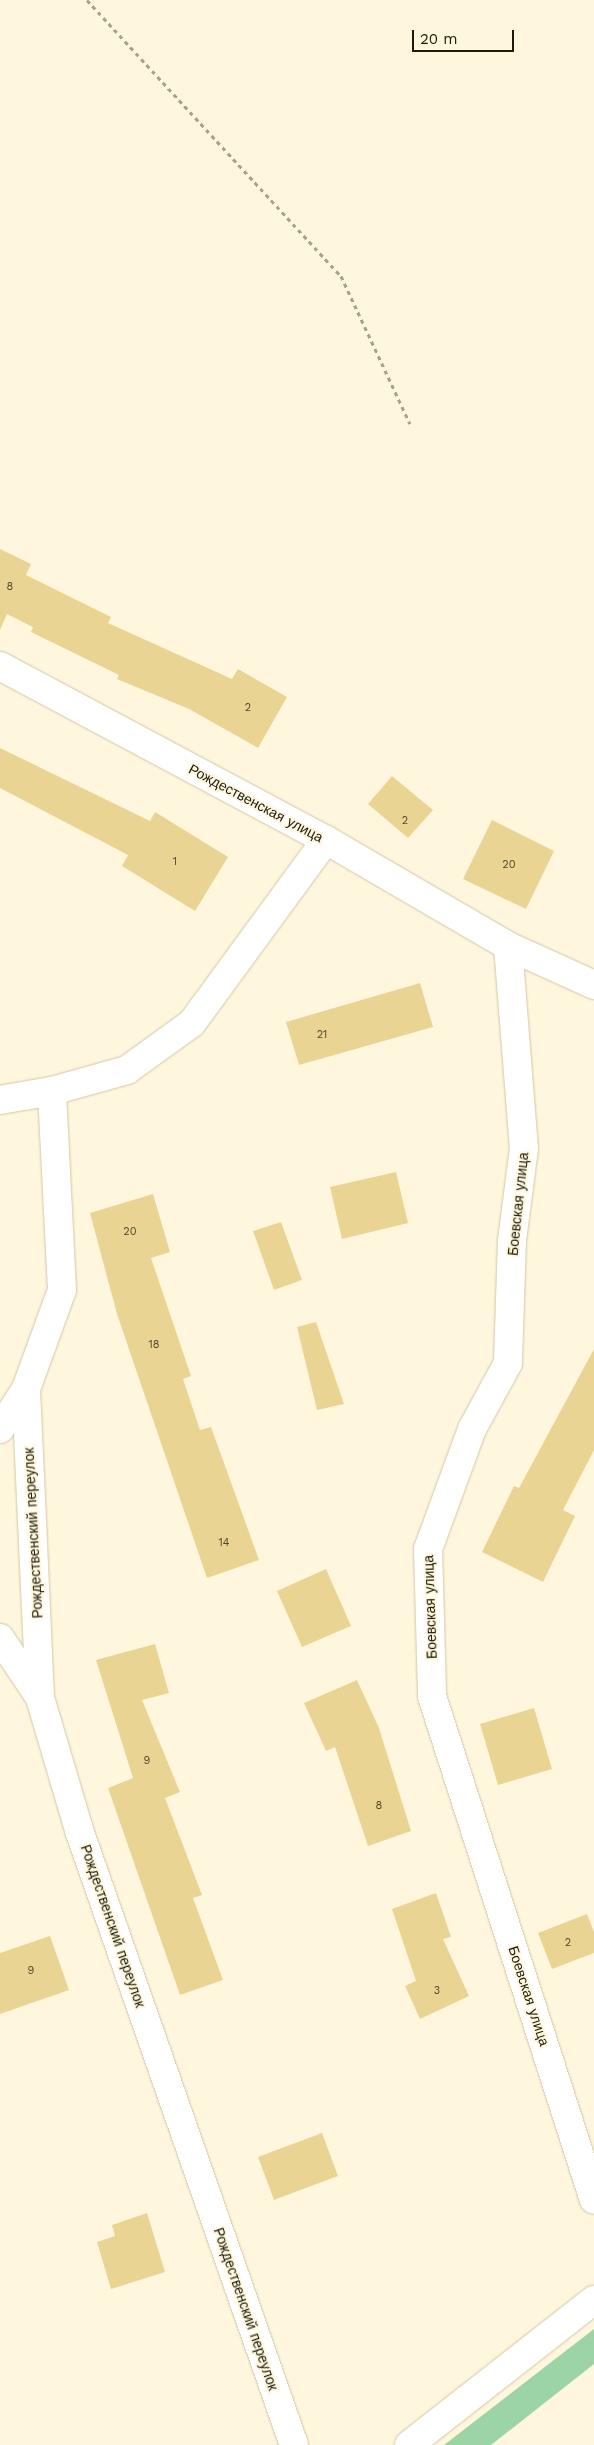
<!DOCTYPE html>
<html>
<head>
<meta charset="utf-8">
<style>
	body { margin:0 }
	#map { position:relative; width:594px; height:2445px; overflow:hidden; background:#fff7dd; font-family:"Work Sans",sans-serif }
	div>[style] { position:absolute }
	.forest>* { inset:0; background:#9cd4a6 }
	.building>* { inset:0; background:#e9d493 }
	.path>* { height:3px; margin-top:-1.5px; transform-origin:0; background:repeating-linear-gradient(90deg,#a7a18c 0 4px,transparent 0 8px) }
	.roads { filter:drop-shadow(0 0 1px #d1c7a9) drop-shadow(0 0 1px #d1c7a9) }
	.minor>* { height:28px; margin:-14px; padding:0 14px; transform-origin:14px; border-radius:14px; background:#fff }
	.tertiary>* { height:28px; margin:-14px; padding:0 14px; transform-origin:14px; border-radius:14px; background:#fff }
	span { translate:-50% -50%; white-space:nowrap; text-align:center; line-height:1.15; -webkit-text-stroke:4px #fff7dd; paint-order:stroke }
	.number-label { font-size:11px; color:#4f482e }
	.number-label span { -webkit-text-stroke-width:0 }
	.street-label { font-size:14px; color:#1c190d }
	.scale { position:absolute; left:412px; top:30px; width:102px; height:22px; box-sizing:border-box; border:2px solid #1c190d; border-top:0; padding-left:6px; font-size:15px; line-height:18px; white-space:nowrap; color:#1c190d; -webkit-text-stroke:4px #fff7dd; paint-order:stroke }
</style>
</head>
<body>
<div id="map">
	<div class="forest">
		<i style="clip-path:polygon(594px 2329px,594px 2364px,491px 2445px,444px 2445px)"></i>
	</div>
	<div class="building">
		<i style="clip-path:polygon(0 549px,31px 564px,26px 575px,111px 617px,108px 623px,232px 679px,238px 669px,287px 697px,258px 748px,189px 709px,117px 679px,119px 675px,31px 632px,33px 627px,7px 614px,0 630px)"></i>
		<i style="clip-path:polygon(0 748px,150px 821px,155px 812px,228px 857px,195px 911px,122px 866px,128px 855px,0 788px)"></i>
		<i style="clip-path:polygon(392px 776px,433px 810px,408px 838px,368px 804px)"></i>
		<i style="clip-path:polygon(492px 820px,554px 851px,526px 909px,463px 879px)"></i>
		<i style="clip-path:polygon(420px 983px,433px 1027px,299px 1065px,286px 1022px)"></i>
		<i style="clip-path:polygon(396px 1172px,408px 1223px,342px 1239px,330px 1187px)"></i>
		<i style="clip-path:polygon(153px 1194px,170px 1252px,151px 1258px,191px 1376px,183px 1379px,200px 1430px,211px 1427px,259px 1560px,207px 1578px,117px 1314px,90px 1213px)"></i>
		<i style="clip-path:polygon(281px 1222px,302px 1280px,274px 1290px,253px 1231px)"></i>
		<i style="clip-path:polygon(316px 1322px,344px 1404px,317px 1410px,297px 1327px)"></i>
		<i style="clip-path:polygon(594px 1349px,594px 1450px,563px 1510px,575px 1516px,543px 1582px,482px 1552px,514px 1486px,519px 1488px)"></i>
		<i style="clip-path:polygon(326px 1569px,351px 1626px,302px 1647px,277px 1591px)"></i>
		<i style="clip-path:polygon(155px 1644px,169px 1693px,142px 1700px,180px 1792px,165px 1798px,202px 1895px,193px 1898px,223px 1980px,180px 1995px,108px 1788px,133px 1778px,96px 1660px)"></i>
		<i style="clip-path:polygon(357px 1680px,379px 1728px,411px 1831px,368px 1846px,335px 1747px,326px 1751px,304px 1703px)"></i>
		<i style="clip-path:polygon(534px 1708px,552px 1769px,498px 1785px,480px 1724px)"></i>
		<i style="clip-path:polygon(436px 1893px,451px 1937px,443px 1939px,469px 1996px,420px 2019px,405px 1986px,416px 1981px,392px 1909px)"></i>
		<i style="clip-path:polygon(587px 1914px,594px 1932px,594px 1953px,552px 1969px,538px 1933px)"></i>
		<i style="clip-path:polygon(50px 1936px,69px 1990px,0 2014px,0 1953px)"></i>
		<i style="clip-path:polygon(322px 2133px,338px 2176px,274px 2200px,258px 2157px)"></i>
		<i style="clip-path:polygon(147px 2213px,165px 2272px,111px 2289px,97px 2242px,115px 2236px,112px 2225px)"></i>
	</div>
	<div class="path">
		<i style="left:87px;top:0;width:375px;rotate:47.4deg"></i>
		<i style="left:341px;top:276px;width:163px;rotate:65deg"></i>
	</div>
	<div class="roads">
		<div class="minor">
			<i style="left:0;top:666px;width:370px;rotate:28.1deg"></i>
			<i style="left:326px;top:840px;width:211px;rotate:30.2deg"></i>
			<i style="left:508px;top:946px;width:94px;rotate:24.4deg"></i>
			<i style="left:508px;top:946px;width:203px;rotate:85.5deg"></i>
			<i style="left:524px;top:1148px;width:93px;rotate:97.4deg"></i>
			<i style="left:512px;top:1240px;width:123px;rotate:91.9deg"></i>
			<i style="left:508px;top:1363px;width:75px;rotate:118.6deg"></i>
			<i style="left:472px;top:1429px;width:128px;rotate:110.1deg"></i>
			<i style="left:428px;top:1549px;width:147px;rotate:88.4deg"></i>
			<i style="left:432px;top:1696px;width:529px;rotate:72.18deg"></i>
			<i style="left:0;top:1100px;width:53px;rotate:-9.8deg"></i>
			<i style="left:26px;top:1389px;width:309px;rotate:87.4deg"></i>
			<i style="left:40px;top:1698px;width:138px;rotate:73.5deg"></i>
			<i style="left:79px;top:1830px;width:651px;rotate:70.73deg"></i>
			<i style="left:0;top:1429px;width:48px;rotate:-57deg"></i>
			<i style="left:26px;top:1389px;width:105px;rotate:-70deg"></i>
			<i style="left:62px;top:1290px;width:199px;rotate:-92.9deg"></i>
			<i style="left:52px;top:1091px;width:78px;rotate:-15.6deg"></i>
			<i style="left:127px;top:1070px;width:80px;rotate:-35.9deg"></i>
			<i style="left:192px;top:1023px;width:227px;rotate:-53.8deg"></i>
			<i style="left:0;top:1638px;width:70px;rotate:56.1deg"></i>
		</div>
		<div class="tertiary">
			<i style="left:409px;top:2445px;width:235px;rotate:-38.1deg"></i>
		</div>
	</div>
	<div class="number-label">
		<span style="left:10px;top:587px">8</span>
		<span style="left:248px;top:708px">2</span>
		<span style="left:405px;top:821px">2</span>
		<span style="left:175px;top:862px">1</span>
		<span style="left:509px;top:865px">20</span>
		<span style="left:322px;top:1035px">21</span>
		<span style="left:130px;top:1232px">20</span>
		<span style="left:154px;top:1345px">18</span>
		<span style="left:224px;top:1543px">14</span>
		<span style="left:147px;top:1761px">9</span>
		<span style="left:379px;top:1806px">8</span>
		<span style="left:568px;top:1943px">2</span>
		<span style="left:31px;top:1971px">9</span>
		<span style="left:437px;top:1991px">3</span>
	</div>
	<div class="street-label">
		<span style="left:256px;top:803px;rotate:28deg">Рождественская улица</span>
		<span style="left:518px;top:1204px;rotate:-84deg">Боевская улица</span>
		<span style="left:33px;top:1533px;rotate:-93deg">Рождественский переулок</span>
		<span style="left:430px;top:1607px;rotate:-92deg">Боевская улица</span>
		<span style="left:113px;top:1926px;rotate:71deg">Рождественский переулок</span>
		<span style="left:529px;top:1996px;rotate:72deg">Боевская улица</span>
		<span style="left:246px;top:2309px;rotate:71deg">Рождественский переулок</span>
	</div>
	<div class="scale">20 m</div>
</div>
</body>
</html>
